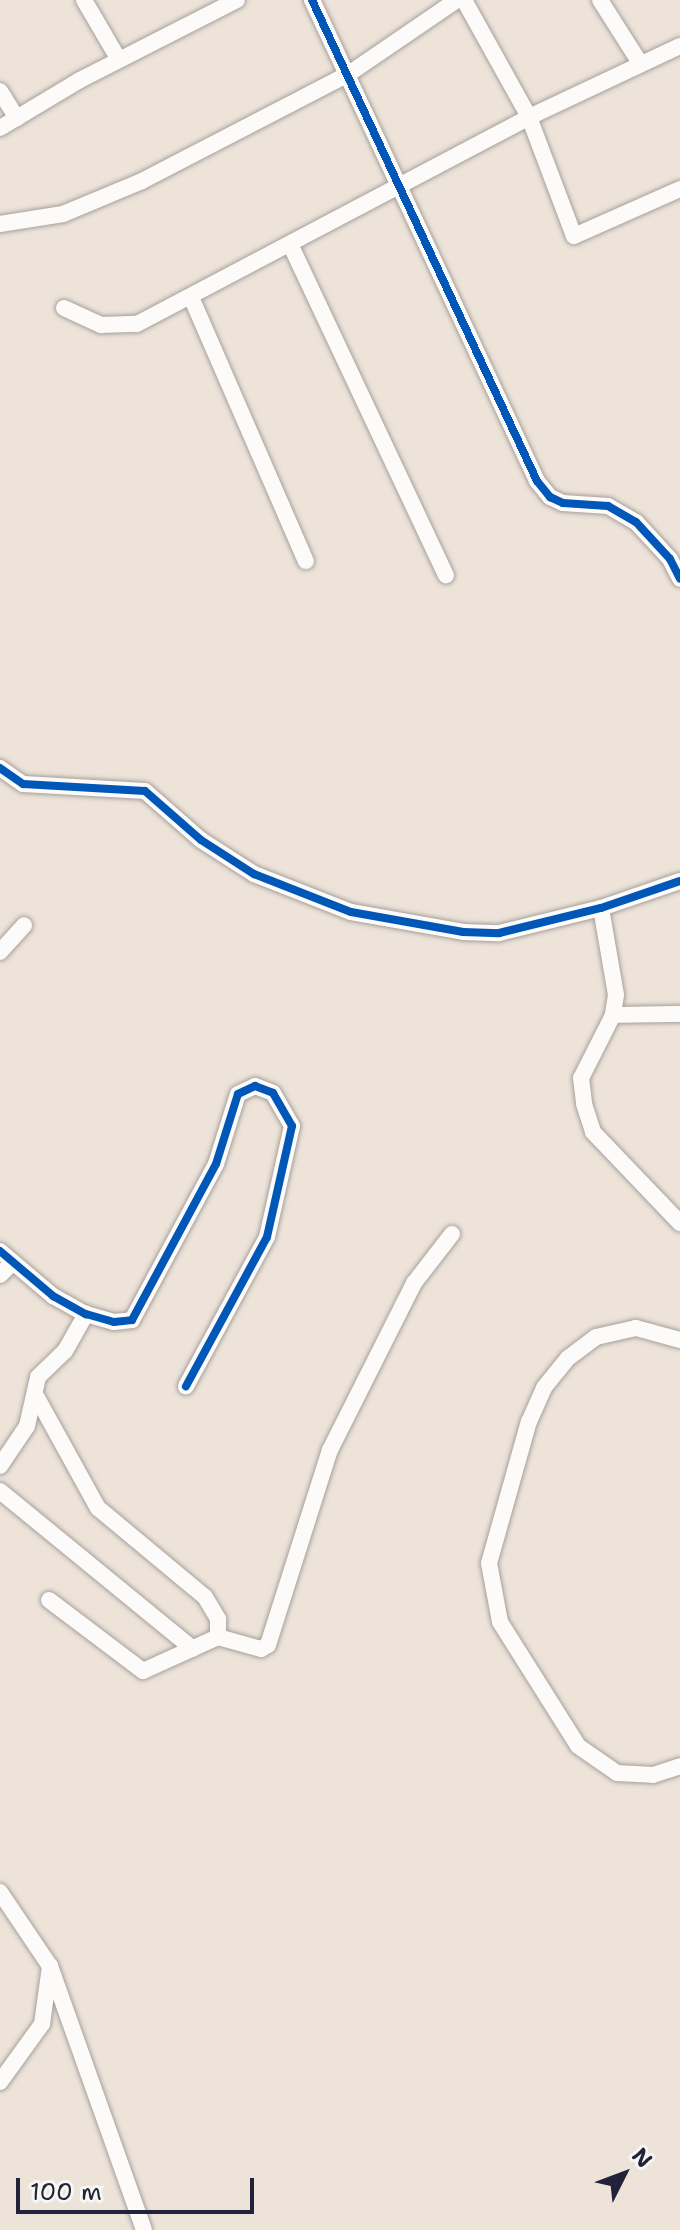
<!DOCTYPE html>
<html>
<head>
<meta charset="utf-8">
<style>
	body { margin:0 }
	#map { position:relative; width:680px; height:2230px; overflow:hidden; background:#ede3d8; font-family:"Shantell Sans",sans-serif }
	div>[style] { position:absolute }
	.roads { filter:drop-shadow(0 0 2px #a6a09d) drop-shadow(0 0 2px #a6a09d) }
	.street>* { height:16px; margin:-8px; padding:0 8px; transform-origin:8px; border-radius:8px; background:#fcfbf9 }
	.cycleway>* { height:8px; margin:-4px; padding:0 4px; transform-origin:4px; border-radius:4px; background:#0057b8 }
	span { translate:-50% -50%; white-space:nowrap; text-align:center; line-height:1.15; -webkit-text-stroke:7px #f6f6f2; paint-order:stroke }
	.north { position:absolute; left:584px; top:2134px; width:80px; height:80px; -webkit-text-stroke:6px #f6f6f2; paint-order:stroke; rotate:48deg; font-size:22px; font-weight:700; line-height:32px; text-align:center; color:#22223b }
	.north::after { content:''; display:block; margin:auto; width:28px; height:36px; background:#22223b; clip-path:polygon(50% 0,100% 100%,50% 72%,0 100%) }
	.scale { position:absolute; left:16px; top:2178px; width:238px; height:36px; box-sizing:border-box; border:4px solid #22223b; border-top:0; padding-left:10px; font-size:24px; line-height:28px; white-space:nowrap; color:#22223b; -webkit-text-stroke:6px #f6f6f2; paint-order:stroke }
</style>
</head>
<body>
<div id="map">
	<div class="roads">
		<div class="street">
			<i style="left:84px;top:0;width:69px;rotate:59.7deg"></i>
			<i style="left:312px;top:0;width:531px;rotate:64.93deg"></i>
			<i style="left:537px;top:481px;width:21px;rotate:51deg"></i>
			<i style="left:550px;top:497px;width:14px;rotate:25deg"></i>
			<i style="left:563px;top:503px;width:45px;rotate:3.8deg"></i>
			<i style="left:608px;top:506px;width:32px;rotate:30deg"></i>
			<i style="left:636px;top:522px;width:50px;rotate:47.4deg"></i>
			<i style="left:670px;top:559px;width:22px;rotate:63deg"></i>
			<i style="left:464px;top:0;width:134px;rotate:60.9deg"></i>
			<i style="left:529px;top:117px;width:127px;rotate:69.3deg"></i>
			<i style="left:574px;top:236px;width:116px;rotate:-23.9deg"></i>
			<i style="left:600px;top:0;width:75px;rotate:57.6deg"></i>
			<i style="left:0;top:91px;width:32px;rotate:58deg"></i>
			<i style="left:0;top:128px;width:93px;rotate:-31deg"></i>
			<i style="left:80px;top:80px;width:176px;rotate:-27deg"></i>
			<i style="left:0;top:224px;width:64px;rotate:-9deg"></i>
			<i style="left:63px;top:214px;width:86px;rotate:-22.7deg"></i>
			<i style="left:142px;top:181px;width:234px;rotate:-27.4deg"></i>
			<i style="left:350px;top:73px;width:130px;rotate:-34.3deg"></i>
			<i style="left:291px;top:246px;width:364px;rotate:64.8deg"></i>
			<i style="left:191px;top:297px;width:288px;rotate:66.5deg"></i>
			<i style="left:64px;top:308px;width:41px;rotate:24.7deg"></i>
			<i style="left:101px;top:325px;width:36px;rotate:-2deg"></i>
			<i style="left:137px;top:324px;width:443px;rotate:-27.8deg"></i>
			<i style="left:529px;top:117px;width:167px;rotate:-25.2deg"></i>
			<i style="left:0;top:768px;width:28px;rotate:35deg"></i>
			<i style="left:23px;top:784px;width:122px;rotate:3.3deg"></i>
			<i style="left:145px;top:791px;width:74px;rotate:41.2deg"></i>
			<i style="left:201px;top:840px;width:63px;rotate:32.7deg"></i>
			<i style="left:254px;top:874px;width:104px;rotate:21.4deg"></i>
			<i style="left:351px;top:912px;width:114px;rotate:10.1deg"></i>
			<i style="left:463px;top:932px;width:36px;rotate:2deg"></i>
			<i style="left:499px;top:933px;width:105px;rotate:-13.8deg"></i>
			<i style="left:601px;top:908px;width:83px;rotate:-18.9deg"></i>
			<i style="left:601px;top:908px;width:88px;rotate:80.2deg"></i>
			<i style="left:616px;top:995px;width:20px;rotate:99deg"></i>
			<i style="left:613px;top:1015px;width:71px;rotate:116.9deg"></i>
			<i style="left:581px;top:1078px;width:26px;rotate:83deg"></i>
			<i style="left:584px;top:1104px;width:29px;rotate:72deg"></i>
			<i style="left:593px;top:1132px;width:126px;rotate:46.3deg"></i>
			<i style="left:0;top:952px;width:36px;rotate:-48deg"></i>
			<i style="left:613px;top:1015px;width:67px;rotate:-0.9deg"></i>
			<i style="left:0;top:1251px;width:70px;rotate:40.3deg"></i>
			<i style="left:53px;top:1296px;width:38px;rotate:29deg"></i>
			<i style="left:86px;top:1314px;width:29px;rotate:16deg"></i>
			<i style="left:114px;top:1322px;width:18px;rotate:-6deg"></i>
			<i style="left:132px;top:1320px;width:177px;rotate:-61.7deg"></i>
			<i style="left:216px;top:1164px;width:73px;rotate:-72.6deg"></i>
			<i style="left:238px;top:1094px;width:19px;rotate:-25deg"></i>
			<i style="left:255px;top:1086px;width:19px;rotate:21deg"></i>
			<i style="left:273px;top:1093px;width:38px;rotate:60deg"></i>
			<i style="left:292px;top:1126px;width:114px;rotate:102.7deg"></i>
			<i style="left:267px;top:1237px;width:170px;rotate:118.5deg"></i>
			<i style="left:0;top:1275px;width:17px;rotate:-45deg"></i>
			<i style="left:680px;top:1340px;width:46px;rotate:-164.7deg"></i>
			<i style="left:636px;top:1328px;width:41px;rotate:167.3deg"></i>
			<i style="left:596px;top:1337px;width:35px;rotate:143deg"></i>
			<i style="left:568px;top:1358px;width:38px;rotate:129deg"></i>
			<i style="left:544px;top:1388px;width:36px;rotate:114deg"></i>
			<i style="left:529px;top:1421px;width:148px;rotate:105.7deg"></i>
			<i style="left:489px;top:1563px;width:60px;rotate:79.4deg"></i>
			<i style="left:500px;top:1622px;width:146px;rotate:57.8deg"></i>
			<i style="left:578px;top:1746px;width:47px;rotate:34.7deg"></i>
			<i style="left:617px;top:1773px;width:36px;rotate:3deg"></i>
			<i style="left:653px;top:1775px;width:28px;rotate:-18deg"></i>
			<i style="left:35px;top:1394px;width:130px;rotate:61.1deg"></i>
			<i style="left:98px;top:1508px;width:139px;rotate:39.8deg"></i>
			<i style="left:205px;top:1597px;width:26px;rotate:59deg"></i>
			<i style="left:218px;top:1619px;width:18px;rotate:90deg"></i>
			<i style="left:0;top:1466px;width:48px;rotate:-56deg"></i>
			<i style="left:27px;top:1426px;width:50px;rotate:-77.3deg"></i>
			<i style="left:38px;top:1377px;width:37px;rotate:-44deg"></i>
			<i style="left:65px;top:1351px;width:43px;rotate:-60.4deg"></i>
			<i style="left:0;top:1491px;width:249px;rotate:39.3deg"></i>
			<i style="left:49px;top:1600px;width:118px;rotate:37.1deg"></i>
			<i style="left:143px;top:1671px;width:82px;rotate:-24.4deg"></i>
			<i style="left:218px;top:1637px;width:45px;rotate:15.6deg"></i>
			<i style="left:261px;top:1649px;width:8px;rotate:-30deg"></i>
			<i style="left:268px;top:1645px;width:205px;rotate:-72.4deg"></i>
			<i style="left:330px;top:1450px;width:187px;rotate:-63.3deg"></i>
			<i style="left:414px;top:1283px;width:62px;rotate:-52.2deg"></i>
			<i style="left:0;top:1892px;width:89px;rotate:56deg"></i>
			<i style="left:50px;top:1966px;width:280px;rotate:70.4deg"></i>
			<i style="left:0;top:2082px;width:72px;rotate:-54.1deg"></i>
			<i style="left:42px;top:2024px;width:59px;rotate:-82.1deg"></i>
		</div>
	</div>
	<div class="cycleway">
		<i style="left:312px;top:0;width:531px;rotate:64.93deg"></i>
		<i style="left:537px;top:481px;width:21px;rotate:51deg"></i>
		<i style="left:550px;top:497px;width:14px;rotate:25deg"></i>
		<i style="left:563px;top:503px;width:45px;rotate:3.8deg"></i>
		<i style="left:608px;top:506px;width:32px;rotate:30deg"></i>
		<i style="left:636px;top:522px;width:50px;rotate:47.4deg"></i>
		<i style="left:670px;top:559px;width:22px;rotate:63deg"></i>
		<i style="left:0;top:768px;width:28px;rotate:35deg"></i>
		<i style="left:23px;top:784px;width:122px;rotate:3.3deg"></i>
		<i style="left:145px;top:791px;width:74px;rotate:41.2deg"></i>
		<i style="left:201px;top:840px;width:63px;rotate:32.7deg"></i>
		<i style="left:254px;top:874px;width:104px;rotate:21.4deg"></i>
		<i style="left:351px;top:912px;width:114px;rotate:10.1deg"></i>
		<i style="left:463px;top:932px;width:36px;rotate:2deg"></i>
		<i style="left:499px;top:933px;width:105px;rotate:-13.8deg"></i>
		<i style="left:601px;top:908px;width:83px;rotate:-18.9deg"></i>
		<i style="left:0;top:1251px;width:70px;rotate:40.3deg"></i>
		<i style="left:53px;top:1296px;width:38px;rotate:29deg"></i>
		<i style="left:86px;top:1314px;width:29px;rotate:16deg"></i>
		<i style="left:114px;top:1322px;width:18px;rotate:-6deg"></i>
		<i style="left:132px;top:1320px;width:177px;rotate:-61.7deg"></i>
		<i style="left:216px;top:1164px;width:73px;rotate:-72.6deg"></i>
		<i style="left:238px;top:1094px;width:19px;rotate:-25deg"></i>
		<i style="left:255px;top:1086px;width:19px;rotate:21deg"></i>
		<i style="left:273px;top:1093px;width:38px;rotate:60deg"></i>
		<i style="left:292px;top:1126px;width:114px;rotate:102.7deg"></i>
		<i style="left:267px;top:1237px;width:170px;rotate:118.5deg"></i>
	</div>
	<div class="north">N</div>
	<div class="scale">100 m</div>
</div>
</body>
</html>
